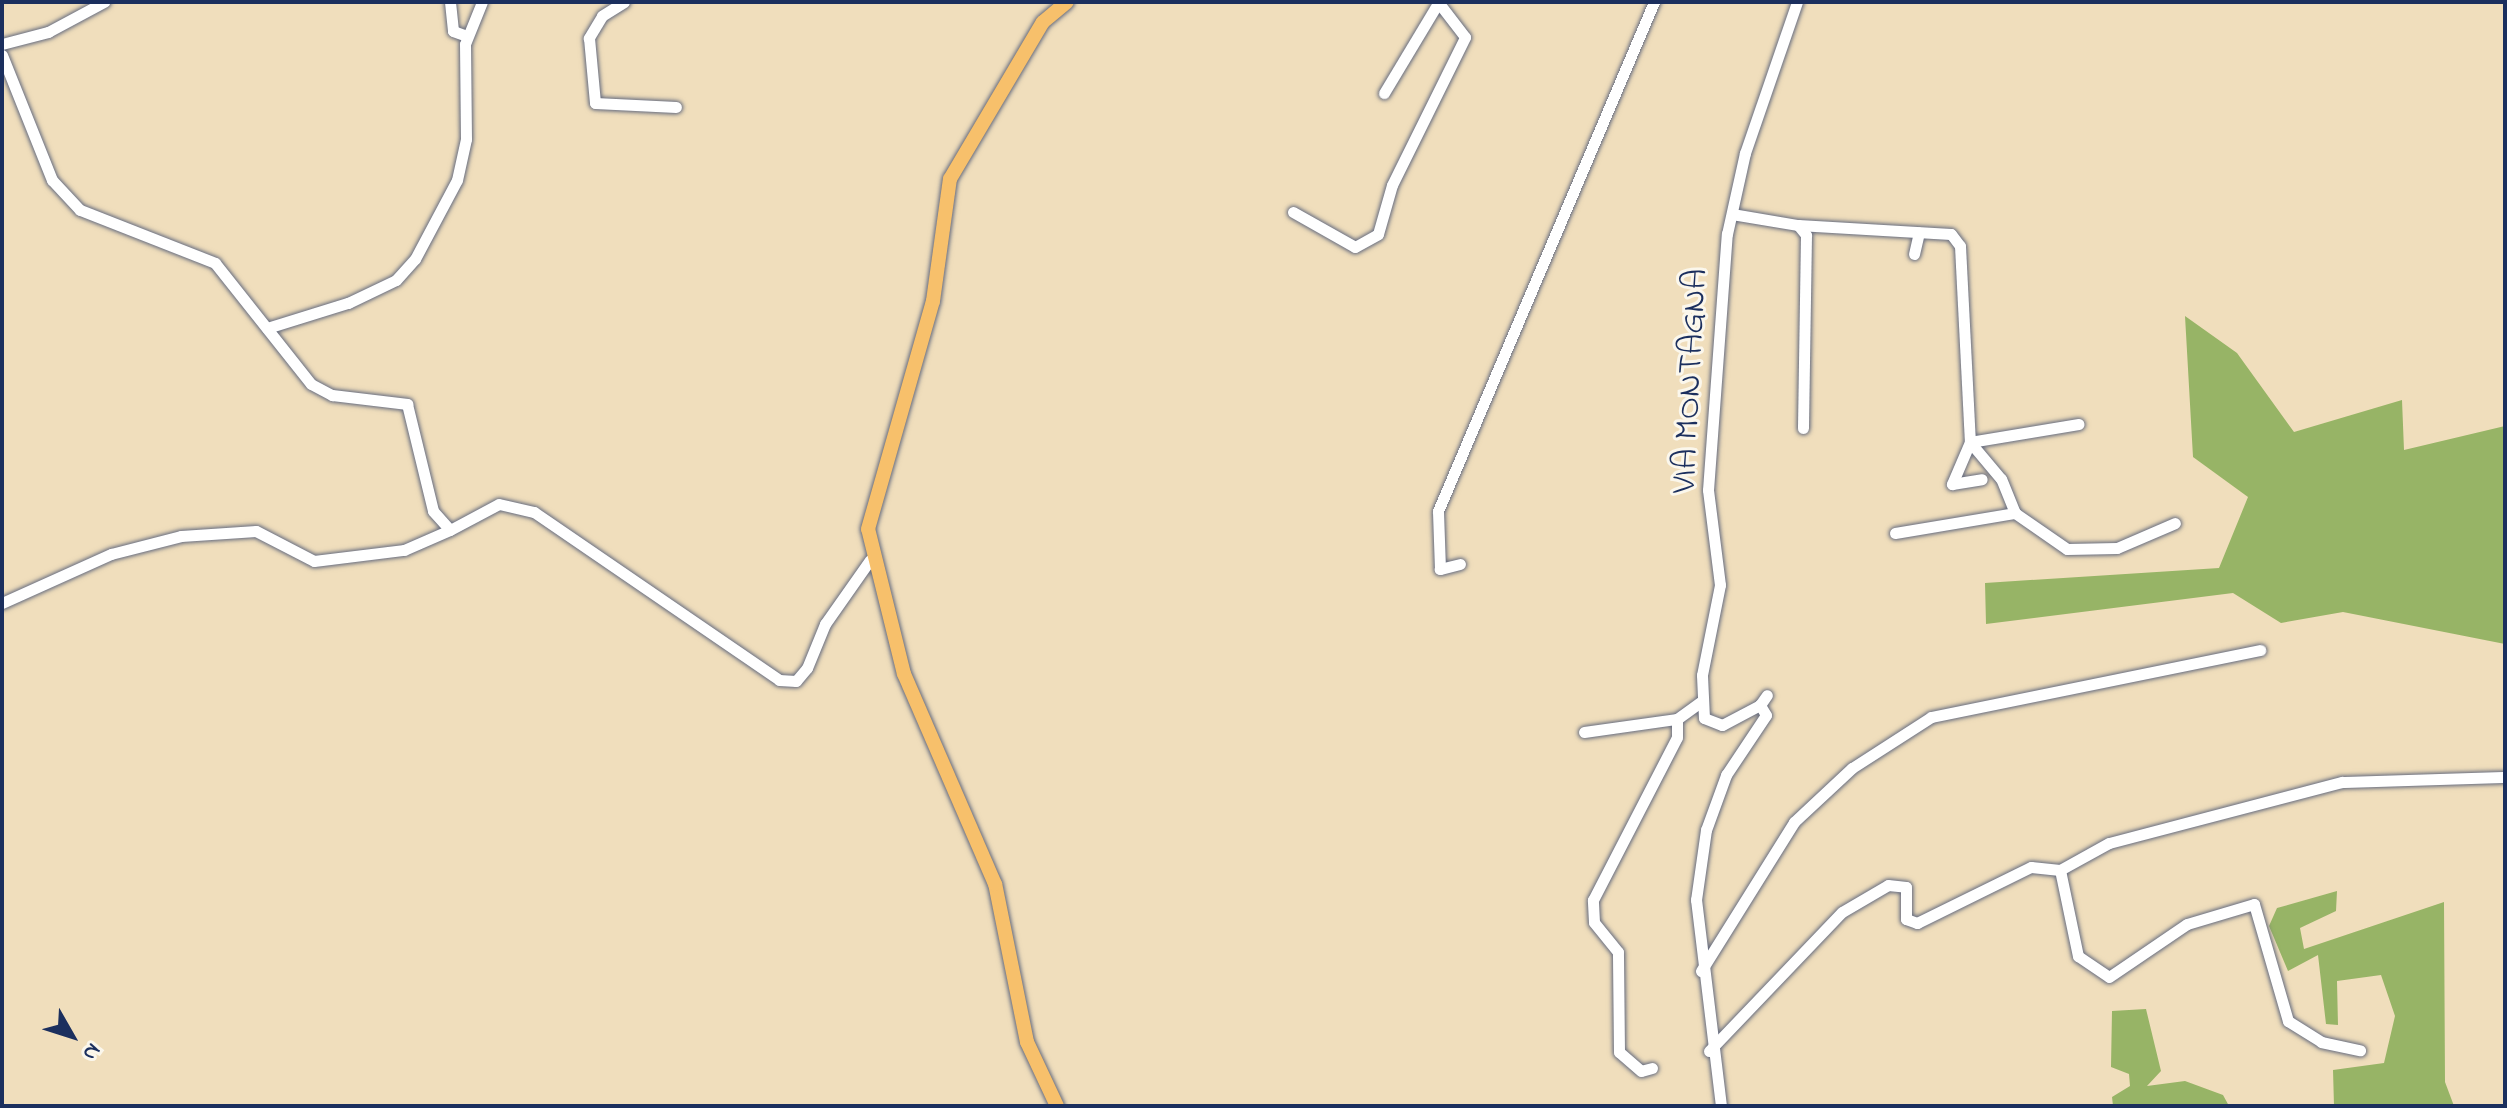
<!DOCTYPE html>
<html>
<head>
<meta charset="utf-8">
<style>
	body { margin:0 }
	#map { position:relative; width:2507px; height:1108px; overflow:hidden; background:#f0debc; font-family:"Indie Flower",sans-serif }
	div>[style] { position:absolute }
	.forest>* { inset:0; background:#97b466 }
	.roads { filter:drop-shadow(0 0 2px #666c7f) drop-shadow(0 0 2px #666c7f) }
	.minor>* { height:11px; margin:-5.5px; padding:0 5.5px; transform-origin:5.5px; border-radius:5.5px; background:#fff }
	.major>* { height:14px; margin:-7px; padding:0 7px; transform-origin:7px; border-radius:7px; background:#f7c06b }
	span { translate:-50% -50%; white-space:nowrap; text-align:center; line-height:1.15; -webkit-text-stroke:6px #fbf7ec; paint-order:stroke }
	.street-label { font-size:34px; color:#1b2f5e }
	.frame { position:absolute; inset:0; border:4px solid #1b2f5e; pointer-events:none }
	.north { position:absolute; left:32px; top:996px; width:80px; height:80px; -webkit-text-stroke:6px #fbf7ec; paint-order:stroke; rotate:129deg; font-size:22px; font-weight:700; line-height:32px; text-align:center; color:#1b2f5e }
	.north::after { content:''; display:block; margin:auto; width:28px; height:36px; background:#1b2f5e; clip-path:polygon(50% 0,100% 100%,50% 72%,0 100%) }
</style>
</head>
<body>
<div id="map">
	<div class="forest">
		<i style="clip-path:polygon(2185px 316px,2237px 353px,2294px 432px,2402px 400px,2404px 450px,2505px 426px,2505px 644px,2343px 612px,2281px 623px,2233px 593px,1986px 624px,1985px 583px,2219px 568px,2248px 497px,2193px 457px)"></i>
		<i style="clip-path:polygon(2337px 891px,2336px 911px,2300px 928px,2304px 949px,2444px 902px,2445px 1082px,2454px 1106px,2334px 1106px,2333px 1070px,2384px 1063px,2395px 1016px,2381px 975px,2337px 981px,2338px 1025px,2326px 1024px,2318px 955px,2288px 971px,2269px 926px,2277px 908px)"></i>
		<i style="clip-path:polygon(2146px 1009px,2161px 1071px,2147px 1086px,2185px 1081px,2223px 1095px,2229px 1106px,2113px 1106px,2112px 1097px,2130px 1086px,2129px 1074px,2111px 1067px,2112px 1011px)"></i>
	</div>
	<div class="roads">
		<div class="minor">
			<i style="left:450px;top:2px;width:29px;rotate:84deg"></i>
			<i style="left:453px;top:31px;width:15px;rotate:20deg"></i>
			<i style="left:624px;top:2px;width:26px;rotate:148deg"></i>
			<i style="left:602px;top:16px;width:26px;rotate:121deg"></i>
			<i style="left:589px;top:38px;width:65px;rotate:84.7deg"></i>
			<i style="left:595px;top:103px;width:81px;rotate:2.8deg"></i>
			<i style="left:2px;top:44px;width:48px;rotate:-14.6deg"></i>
			<i style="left:48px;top:32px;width:64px;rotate:-28.2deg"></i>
			<i style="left:2px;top:55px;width:135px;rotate:68.2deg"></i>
			<i style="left:52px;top:180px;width:41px;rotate:47deg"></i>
			<i style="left:80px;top:210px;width:145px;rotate:21.4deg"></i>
			<i style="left:215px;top:263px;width:154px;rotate:51.6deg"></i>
			<i style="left:311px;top:384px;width:24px;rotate:28deg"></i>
			<i style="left:332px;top:395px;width:76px;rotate:6.8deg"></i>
			<i style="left:407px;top:404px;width:110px;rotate:76.3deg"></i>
			<i style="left:433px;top:511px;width:25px;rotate:48deg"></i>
			<i style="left:450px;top:530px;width:55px;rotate:-28deg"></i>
			<i style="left:499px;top:504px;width:36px;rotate:13deg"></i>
			<i style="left:534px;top:512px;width:297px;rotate:34.4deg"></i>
			<i style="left:779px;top:680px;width:17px;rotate:3deg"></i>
			<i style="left:796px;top:681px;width:17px;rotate:-50deg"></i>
			<i style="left:807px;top:668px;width:48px;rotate:-67.8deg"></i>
			<i style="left:825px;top:624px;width:78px;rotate:-54.9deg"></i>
			<i style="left:1384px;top:93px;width:105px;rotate:-59deg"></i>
			<i style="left:1293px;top:212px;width:71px;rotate:29.4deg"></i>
			<i style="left:1355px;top:247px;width:26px;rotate:-29deg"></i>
			<i style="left:1378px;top:234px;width:51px;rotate:-74.1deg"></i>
			<i style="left:1392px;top:185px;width:165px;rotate:-63.7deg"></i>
			<i style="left:1465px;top:37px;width:44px;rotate:-127.6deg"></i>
			<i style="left:1732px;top:214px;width:67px;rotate:9.5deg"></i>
			<i style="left:1798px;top:225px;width:13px;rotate:51deg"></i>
			<i style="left:1806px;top:235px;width:193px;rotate:90.9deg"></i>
			<i style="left:1798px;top:225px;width:153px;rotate:3.4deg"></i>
			<i style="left:1951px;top:234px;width:15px;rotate:53deg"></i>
			<i style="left:1960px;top:246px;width:196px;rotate:87.1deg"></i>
			<i style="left:1970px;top:442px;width:110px;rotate:-9.4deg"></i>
			<i style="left:1914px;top:254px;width:22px;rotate:-77deg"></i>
			<i style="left:267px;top:328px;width:85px;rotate:-17.2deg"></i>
			<i style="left:348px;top:303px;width:53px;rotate:-25.6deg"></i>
			<i style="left:396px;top:280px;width:28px;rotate:-48deg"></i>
			<i style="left:415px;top:259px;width:89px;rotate:-62deg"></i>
			<i style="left:457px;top:180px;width:42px;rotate:-77.6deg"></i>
			<i style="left:466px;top:139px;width:95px;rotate:-90.6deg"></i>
			<i style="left:465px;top:44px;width:45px;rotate:-68deg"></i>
			<i style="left:2015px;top:513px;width:63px;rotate:34.7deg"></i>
			<i style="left:2067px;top:549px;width:50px;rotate:-1.1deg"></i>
			<i style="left:2117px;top:548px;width:63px;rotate:-23.3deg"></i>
			<i style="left:1895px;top:533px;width:122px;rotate:-9.5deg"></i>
			<i style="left:2015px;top:513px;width:37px;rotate:-112deg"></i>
			<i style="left:2001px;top:479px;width:48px;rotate:-130deg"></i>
			<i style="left:1970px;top:442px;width:46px;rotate:113.2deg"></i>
			<i style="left:1952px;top:484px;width:30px;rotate:-9deg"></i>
			<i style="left:1460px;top:564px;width:21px;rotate:166deg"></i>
			<i style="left:1440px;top:569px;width:58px;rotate:-92deg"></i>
			<i style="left:1438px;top:511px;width:553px;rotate:-67.01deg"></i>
			<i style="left:2px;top:603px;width:120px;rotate:-24.2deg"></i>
			<i style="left:111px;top:554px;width:72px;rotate:-14.4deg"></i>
			<i style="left:181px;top:536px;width:75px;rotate:-3.8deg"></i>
			<i style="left:256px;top:531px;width:65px;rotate:27.3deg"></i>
			<i style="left:314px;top:561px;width:91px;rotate:-7deg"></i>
			<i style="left:404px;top:550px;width:50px;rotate:-23.5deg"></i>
			<i style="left:1760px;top:705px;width:12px;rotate:-55deg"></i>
			<i style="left:1584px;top:732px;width:94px;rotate:-8deg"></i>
			<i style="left:2060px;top:870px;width:56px;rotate:-28.9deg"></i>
			<i style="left:2109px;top:843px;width:241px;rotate:-14.7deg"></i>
			<i style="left:2342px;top:782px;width:163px;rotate:-1.8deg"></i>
			<i style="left:1701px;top:971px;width:176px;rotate:-58deg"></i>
			<i style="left:1794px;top:822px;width:79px;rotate:-43deg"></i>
			<i style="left:1852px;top:768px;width:94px;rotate:-32.8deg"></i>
			<i style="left:1931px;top:717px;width:336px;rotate:-11.5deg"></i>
			<i style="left:1709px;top:1051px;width:192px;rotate:-46.3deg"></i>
			<i style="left:1842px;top:912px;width:53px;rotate:-30.4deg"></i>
			<i style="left:1888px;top:885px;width:18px;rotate:6deg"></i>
			<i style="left:1906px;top:887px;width:32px;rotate:90deg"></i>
			<i style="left:1906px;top:919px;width:12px;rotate:20deg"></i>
			<i style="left:1917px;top:923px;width:127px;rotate:-26.2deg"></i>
			<i style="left:2031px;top:867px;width:29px;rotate:6deg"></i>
			<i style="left:2060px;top:870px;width:88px;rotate:78.2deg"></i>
			<i style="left:2078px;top:956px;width:37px;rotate:34deg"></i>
			<i style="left:2109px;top:977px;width:94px;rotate:-34.2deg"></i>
			<i style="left:2187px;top:924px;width:70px;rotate:-16.6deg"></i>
			<i style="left:2254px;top:904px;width:122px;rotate:73.8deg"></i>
			<i style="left:2288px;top:1021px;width:39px;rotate:32deg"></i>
			<i style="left:2321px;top:1042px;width:40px;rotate:12deg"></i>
			<i style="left:1652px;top:1068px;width:11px;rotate:165deg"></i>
			<i style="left:1641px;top:1071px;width:29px;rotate:-139deg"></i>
			<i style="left:1619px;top:1052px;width:100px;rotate:-90.6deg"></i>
			<i style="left:1618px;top:952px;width:38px;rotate:-129deg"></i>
			<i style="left:1594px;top:922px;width:22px;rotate:-93deg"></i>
			<i style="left:1593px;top:900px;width:183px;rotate:-62.7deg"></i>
			<i style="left:1677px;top:737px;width:18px;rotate:-90deg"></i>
			<i style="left:1677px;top:719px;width:29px;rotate:-36deg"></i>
			<i style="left:1721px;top:1106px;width:208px;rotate:-96.9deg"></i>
			<i style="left:1696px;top:900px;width:71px;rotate:-81.9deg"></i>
			<i style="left:1706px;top:830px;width:59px;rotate:-70deg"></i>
			<i style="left:1726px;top:775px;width:72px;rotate:-56.3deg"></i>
			<i style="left:1766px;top:715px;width:12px;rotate:-121deg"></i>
			<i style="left:1760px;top:705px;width:43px;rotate:152.2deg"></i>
			<i style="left:1722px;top:725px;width:19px;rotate:-159deg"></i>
			<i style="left:1704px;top:718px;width:43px;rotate:-92.7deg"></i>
			<i style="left:1702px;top:675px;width:92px;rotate:-78.7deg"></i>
			<i style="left:1720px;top:585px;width:96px;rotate:-97.2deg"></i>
			<i style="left:1708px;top:490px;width:257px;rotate:-85.8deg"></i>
			<i style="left:1727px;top:234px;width:83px;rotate:-77.5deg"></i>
			<i style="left:1745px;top:153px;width:160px;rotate:-71deg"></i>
		</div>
		<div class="major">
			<i style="left:1057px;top:1106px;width:71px;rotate:-115.1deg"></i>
			<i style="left:1027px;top:1042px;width:161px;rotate:-101.4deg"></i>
			<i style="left:995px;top:884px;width:229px;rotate:-113.4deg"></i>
			<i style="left:904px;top:674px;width:149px;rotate:-103.9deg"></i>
			<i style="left:868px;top:529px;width:237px;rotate:-74.1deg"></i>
			<i style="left:933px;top:301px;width:123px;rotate:-82.1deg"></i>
			<i style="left:950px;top:179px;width:182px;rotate:-59.4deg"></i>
			<i style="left:1043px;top:22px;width:31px;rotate:-40deg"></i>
		</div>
	</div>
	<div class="street-label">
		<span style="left:1692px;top:381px;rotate:-87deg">VIA MONTAGNA</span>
	</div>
	<div class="frame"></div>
	<div class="north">N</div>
</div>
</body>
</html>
